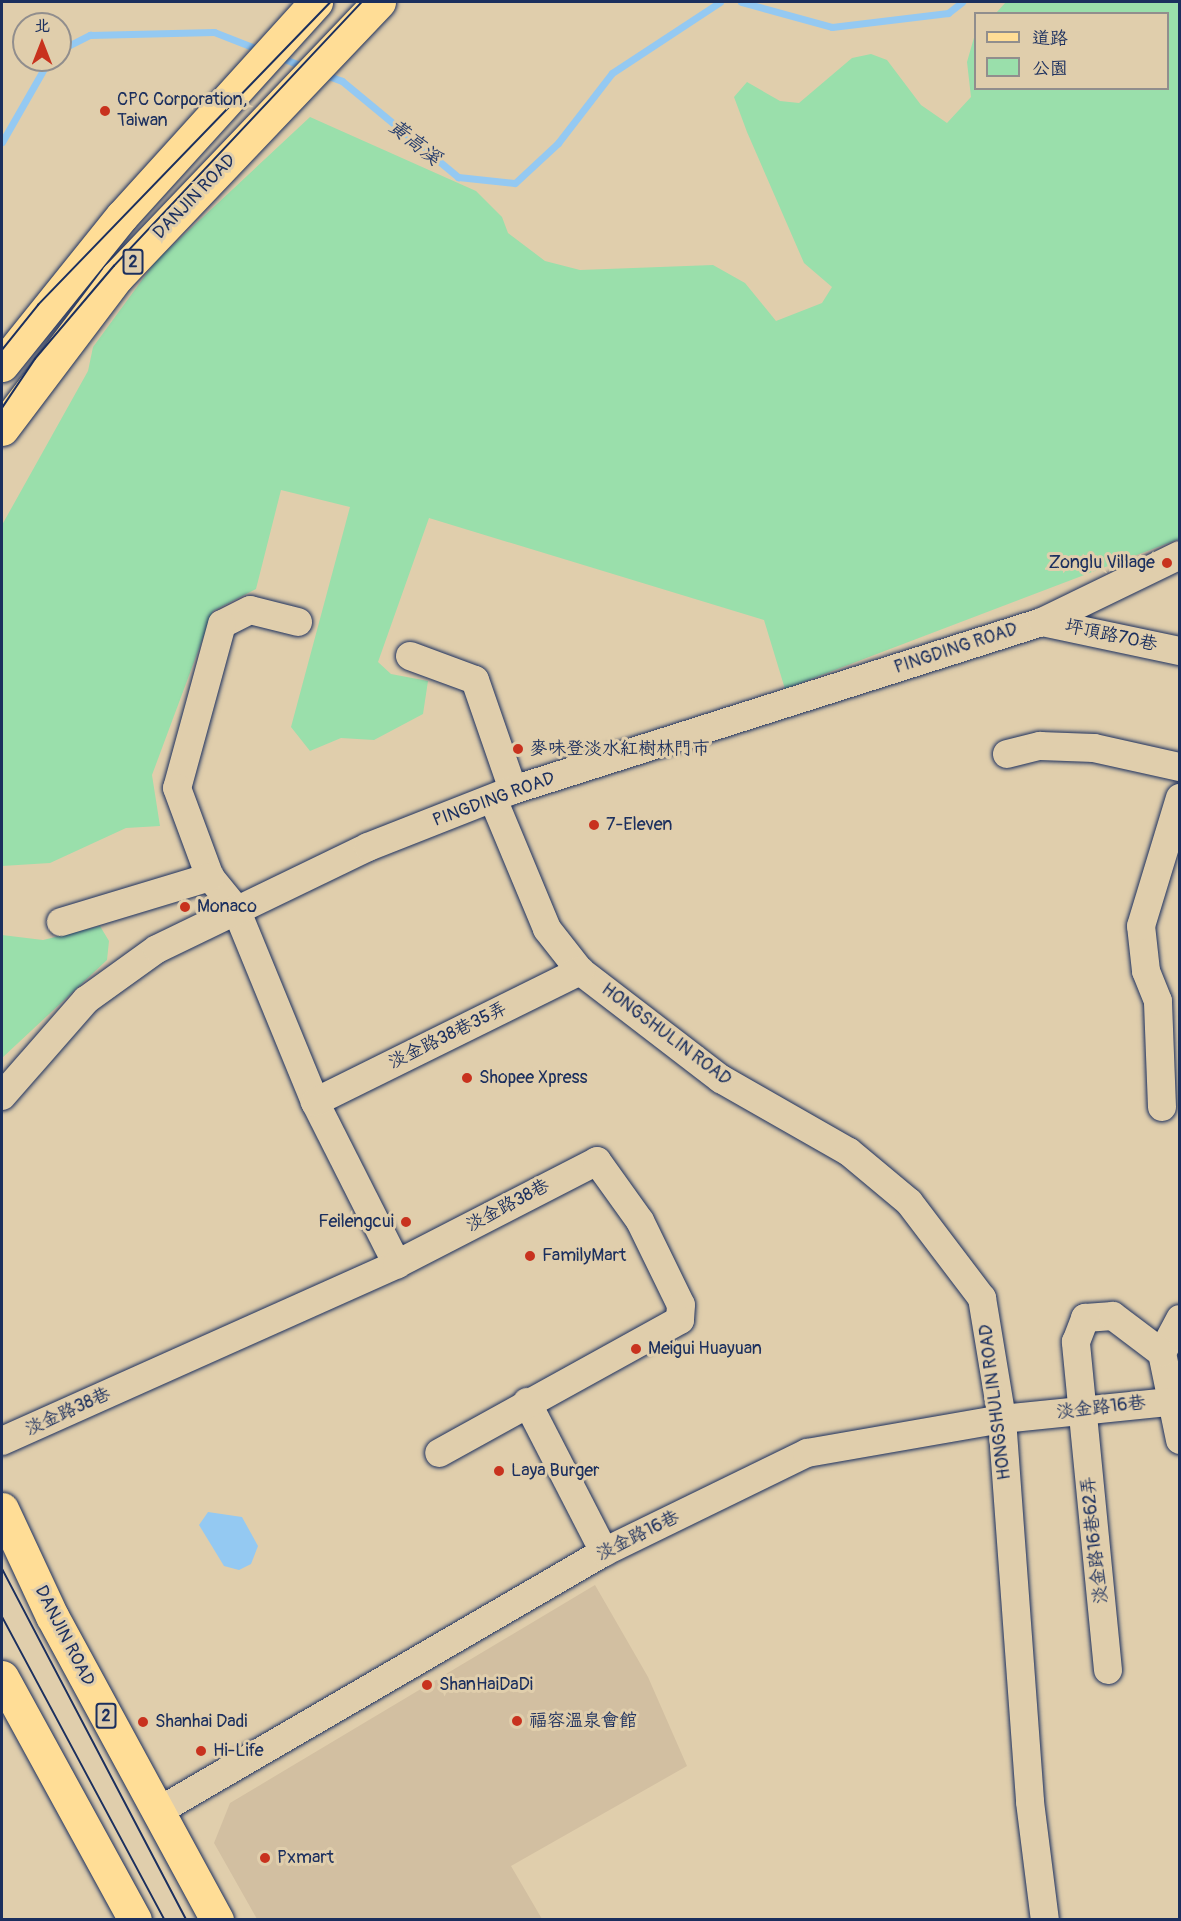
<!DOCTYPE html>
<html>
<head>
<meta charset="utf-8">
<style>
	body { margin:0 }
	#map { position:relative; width:1181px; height:1921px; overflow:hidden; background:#e0ceac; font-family:Pangolin,"LXGW WenKai TC",sans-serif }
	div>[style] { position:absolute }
	.built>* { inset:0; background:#d2bfa1 }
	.green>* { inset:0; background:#9adfab }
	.water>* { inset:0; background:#94c9f2 }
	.stream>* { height:7px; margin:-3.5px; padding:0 3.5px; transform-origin:3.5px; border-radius:3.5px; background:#94c9f2 }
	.roads { filter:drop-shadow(0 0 2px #1b2f5e) drop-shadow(0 0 2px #1b2f5e) }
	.minor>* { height:28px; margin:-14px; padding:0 14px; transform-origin:14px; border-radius:14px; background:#e0ceac }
	.major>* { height:33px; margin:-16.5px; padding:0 16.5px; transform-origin:16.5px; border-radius:16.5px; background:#ffdd96 }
	.tram>* { height:1.5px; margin:-0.75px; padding:0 0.75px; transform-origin:0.75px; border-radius:0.75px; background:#1b2f5e }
	.dots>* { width:16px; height:16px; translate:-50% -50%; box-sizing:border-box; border:3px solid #e0ceac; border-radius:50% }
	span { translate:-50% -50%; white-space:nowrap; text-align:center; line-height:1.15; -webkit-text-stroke:6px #e0ceac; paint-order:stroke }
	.shield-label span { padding:2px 4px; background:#e0ceac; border:2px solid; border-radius:4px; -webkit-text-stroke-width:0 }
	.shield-label { font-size:16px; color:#1b2f5e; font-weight:700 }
	.poi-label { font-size:18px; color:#1b2f5e }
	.left { translate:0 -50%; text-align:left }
	.right { translate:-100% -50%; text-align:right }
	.street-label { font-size:18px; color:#1b2f5e }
	.water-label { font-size:20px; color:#273e6d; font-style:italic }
	.frame { position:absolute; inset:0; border:3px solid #1b2f5e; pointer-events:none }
	.legend { position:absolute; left:974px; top:12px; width:195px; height:78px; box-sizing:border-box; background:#e0ceac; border:2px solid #918e8d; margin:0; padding:8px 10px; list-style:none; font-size:18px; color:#1b2f5e }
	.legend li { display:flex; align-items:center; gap:12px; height:30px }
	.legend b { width:30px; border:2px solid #918e8d }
	.north { position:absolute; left:12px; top:12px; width:60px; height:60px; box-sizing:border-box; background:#e0ceac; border:2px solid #918e8d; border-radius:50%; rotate:0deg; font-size:16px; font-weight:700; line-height:24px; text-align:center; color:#1b2f5e }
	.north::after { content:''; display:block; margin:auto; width:21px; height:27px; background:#c8321e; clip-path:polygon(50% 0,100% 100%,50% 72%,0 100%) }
</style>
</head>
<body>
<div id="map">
	<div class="built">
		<i style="clip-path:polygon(595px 1585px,648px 1677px,687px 1766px,511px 1866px,542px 1919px,257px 1919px,214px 1843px,230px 1803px)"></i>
	</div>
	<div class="green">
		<i style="clip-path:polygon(1006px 2px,1179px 2px,1179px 539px,785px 689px,764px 620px,429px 518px,378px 662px,391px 674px,428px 681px,423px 714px,374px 740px,341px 738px,310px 751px,291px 727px,350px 507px,281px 490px,256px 589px,213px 611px,152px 775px,160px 826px,126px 828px,50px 863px,2px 866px,2px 525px,88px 371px,93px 347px,156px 261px,310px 117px,476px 191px,502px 217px,508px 233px,545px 261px,580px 270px,713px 265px,745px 283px,776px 321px,822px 303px,832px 287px,804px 263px,747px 132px,734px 97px,747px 82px,780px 101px,799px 103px,852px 58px,871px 54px,887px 60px,921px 105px,947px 123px,971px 97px,967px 62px,975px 34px,976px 88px,1168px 88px,1168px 14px,996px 13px)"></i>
		<i style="clip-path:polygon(100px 926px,109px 941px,107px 960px,2px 1058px,2px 935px,43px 940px)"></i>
	</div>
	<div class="water">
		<i style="clip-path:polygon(208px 1512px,242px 1517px,258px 1546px,251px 1564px,239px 1570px,224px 1566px,199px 1525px)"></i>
	</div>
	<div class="stream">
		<i style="left:741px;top:2px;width:94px;rotate:15.4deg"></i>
		<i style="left:832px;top:27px;width:117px;rotate:-6.9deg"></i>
		<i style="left:948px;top:13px;width:18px;rotate:-38deg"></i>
		<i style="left:60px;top:50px;width:34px;rotate:-27deg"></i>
		<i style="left:90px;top:35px;width:124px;rotate:-1.4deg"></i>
		<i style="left:214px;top:32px;width:49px;rotate:21.4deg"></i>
		<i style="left:279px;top:57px;width:28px;rotate:21deg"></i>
		<i style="left:323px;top:74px;width:20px;rotate:20deg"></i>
		<i style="left:342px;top:81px;width:151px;rotate:39.6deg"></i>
		<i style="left:458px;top:177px;width:57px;rotate:6deg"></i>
		<i style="left:515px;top:183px;width:59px;rotate:-42.9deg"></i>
		<i style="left:558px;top:143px;width:88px;rotate:-52.4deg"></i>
		<i style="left:612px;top:73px;width:129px;rotate:-33.3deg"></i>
		<i style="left:2px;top:142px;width:95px;rotate:-60.2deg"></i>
	</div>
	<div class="roads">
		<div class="minor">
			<i style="left:298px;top:622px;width:49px;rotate:-166deg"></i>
			<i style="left:250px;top:610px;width:31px;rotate:153deg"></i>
			<i style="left:222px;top:624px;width:170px;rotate:105.3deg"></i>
			<i style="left:177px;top:788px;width:95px;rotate:69.7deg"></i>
			<i style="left:210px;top:877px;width:41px;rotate:50.9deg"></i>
			<i style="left:236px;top:909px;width:209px;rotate:67.7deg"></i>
			<i style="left:315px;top:1102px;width:182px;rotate:63.2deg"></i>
			<i style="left:1042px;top:622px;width:141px;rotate:11.9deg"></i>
			<i style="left:410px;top:656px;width:69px;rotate:20.3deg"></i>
			<i style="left:475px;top:680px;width:116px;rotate:70.9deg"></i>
			<i style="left:1007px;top:754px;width:34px;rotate:-14deg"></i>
			<i style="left:1040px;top:746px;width:54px;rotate:2.1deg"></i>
			<i style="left:1094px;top:748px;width:88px;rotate:12.5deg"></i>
			<i style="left:493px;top:799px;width:141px;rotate:67.4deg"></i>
			<i style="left:547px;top:929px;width:53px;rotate:51.8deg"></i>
			<i style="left:580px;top:971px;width:178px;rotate:37.5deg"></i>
			<i style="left:721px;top:1079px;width:147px;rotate:29.7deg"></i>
			<i style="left:849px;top:1152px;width:78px;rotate:39.8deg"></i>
			<i style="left:909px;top:1202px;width:121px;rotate:52.8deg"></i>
			<i style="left:982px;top:1298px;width:123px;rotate:80.6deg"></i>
			<i style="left:1002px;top:1419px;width:384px;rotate:85.8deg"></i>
			<i style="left:1030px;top:1802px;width:119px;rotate:82.8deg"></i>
			<i style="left:61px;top:922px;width:156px;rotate:-16.8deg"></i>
			<i style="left:2px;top:1096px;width:128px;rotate:-48.8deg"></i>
			<i style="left:86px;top:1000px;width:87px;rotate:-35.7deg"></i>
			<i style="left:157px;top:949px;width:234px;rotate:-25.8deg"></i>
			<i style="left:368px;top:847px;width:156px;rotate:-21.5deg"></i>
			<i style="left:513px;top:790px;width:555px;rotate:-17.62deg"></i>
			<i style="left:1042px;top:622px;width:153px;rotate:-25.9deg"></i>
			<i style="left:315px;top:1102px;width:296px;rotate:-26.3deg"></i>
			<i style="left:1162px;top:1107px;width:106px;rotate:-92.2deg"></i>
			<i style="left:1158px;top:1001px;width:32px;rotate:-112deg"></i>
			<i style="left:1146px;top:971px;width:45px;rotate:-96.3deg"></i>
			<i style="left:1141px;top:926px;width:134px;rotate:-73.1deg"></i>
			<i style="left:1180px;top:1319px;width:38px;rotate:118deg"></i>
			<i style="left:1162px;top:1353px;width:89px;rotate:78.3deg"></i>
			<i style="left:527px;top:1402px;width:169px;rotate:62.8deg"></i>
			<i style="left:2px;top:1441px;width:433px;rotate:-24.1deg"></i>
			<i style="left:397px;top:1264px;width:225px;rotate:-27.2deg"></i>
			<i style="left:597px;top:1161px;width:74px;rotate:54.4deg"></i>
			<i style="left:640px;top:1221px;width:93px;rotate:64deg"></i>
			<i style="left:681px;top:1305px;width:15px;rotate:94deg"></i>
			<i style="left:680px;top:1320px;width:275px;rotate:151.1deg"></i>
			<i style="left:1108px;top:1670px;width:330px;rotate:-95.6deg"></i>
			<i style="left:1076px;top:1342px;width:26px;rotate:-69deg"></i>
			<i style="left:1085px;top:1318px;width:28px;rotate:-4deg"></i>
			<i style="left:1113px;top:1316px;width:61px;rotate:37.1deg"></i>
			<i style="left:157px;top:1812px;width:517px;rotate:-30.18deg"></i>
			<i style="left:604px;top:1552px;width:226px;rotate:-26deg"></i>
			<i style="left:807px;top:1453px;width:198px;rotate:-9.9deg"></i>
			<i style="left:1002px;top:1419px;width:169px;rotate:-5.8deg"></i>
		</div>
		<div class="major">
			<i style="left:2px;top:365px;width:191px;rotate:-51.2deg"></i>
			<i style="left:122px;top:216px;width:289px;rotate:-47.8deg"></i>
			<i style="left:2px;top:429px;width:191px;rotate:-52.9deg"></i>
			<i style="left:117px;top:277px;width:380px;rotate:-46.4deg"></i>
			<i style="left:2px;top:1509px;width:118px;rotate:65deg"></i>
			<i style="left:52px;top:1616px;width:346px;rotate:61.5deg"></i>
			<i style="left:2px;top:1677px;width:277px;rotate:61.3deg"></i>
		</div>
	</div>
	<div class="tram">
		<i style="left:2px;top:350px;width:58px;rotate:-51.3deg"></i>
		<i style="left:38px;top:305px;width:421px;rotate:-46deg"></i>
		<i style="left:2px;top:408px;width:59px;rotate:-56deg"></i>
		<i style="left:35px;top:359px;width:122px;rotate:-49.7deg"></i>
		<i style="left:114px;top:266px;width:362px;rotate:-46.8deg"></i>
		<i style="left:2px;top:1568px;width:398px;rotate:62.3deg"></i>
		<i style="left:2px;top:1616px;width:345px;rotate:61.8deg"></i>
	</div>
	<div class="dots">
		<i style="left:105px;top:111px;background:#c8321e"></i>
		<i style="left:1167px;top:563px;background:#c8321e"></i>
		<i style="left:518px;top:749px;background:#c8321e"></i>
		<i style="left:594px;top:825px;background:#c8321e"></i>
		<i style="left:185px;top:907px;background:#c8321e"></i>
		<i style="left:467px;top:1078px;background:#c8321e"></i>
		<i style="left:406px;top:1222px;background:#c8321e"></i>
		<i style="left:530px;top:1256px;background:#c8321e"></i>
		<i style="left:636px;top:1349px;background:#c8321e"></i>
		<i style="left:499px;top:1471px;background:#c8321e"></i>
		<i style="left:427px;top:1685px;background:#c8321e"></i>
		<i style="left:517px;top:1721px;background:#c8321e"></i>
		<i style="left:143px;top:1722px;background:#c8321e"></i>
		<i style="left:201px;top:1751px;background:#c8321e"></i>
		<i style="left:265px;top:1858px;background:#c8321e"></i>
	</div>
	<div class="shield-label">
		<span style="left:133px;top:262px">2</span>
		<span style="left:106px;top:1716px">2</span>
	</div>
	<div class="poi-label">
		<span class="left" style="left:117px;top:111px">CPC Corporation,<br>Taiwan</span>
		<span class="right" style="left:1155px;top:563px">Zonglu Village</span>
		<span class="left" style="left:530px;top:749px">麥味登淡水紅樹林門市</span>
		<span class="left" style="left:606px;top:825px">7-Eleven</span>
		<span class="left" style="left:197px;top:907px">Monaco</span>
		<span class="left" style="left:479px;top:1078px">Shopee Xpress</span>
		<span class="right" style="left:394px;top:1222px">Feilengcui</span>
		<span class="left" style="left:542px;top:1256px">FamilyMart</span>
		<span class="left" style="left:648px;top:1349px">Meigui Huayuan</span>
		<span class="left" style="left:511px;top:1471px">Laya Burger</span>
		<span class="left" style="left:439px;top:1685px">ShanHaiDaDi</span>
		<span class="left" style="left:529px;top:1721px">福容溫泉會館</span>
		<span class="left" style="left:155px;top:1722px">Shanhai Dadi</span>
		<span class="left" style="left:213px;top:1751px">Hi-Life</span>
		<span class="left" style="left:277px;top:1858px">Pxmart</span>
	</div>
	<div class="street-label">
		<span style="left:195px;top:197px;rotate:-46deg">DANJIN ROAD</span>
		<span style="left:1111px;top:636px;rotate:12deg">坪頂路70巷</span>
		<span style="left:956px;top:649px;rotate:-18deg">PINGDING ROAD</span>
		<span style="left:494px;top:800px;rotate:-20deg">PINGDING ROAD</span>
		<span style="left:666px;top:1035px;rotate:37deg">HONGSHULIN ROAD</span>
		<span style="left:448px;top:1036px;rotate:-26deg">淡金路38巷35弄</span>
		<span style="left:508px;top:1206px;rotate:-28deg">淡金路38巷</span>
		<span style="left:996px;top:1402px;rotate:-97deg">HONGSHULIN ROAD</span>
		<span style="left:1101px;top:1408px;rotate:-6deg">淡金路16巷</span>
		<span style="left:68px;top:1412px;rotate:-24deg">淡金路38巷</span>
		<span style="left:638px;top:1536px;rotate:-26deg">淡金路16巷</span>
		<span style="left:1095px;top:1540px;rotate:-96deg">淡金路16巷62弄</span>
		<span style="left:64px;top:1636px;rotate:63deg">DANJIN ROAD</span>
	</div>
	<div class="water-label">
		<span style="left:415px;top:142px;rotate:39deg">黃高溪</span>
	</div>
	<div class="frame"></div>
	<ul class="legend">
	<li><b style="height:8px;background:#ffdd96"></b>道路</li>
	<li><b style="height:16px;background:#9adfab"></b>公園</li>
	</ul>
	<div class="north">北</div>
</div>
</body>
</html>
